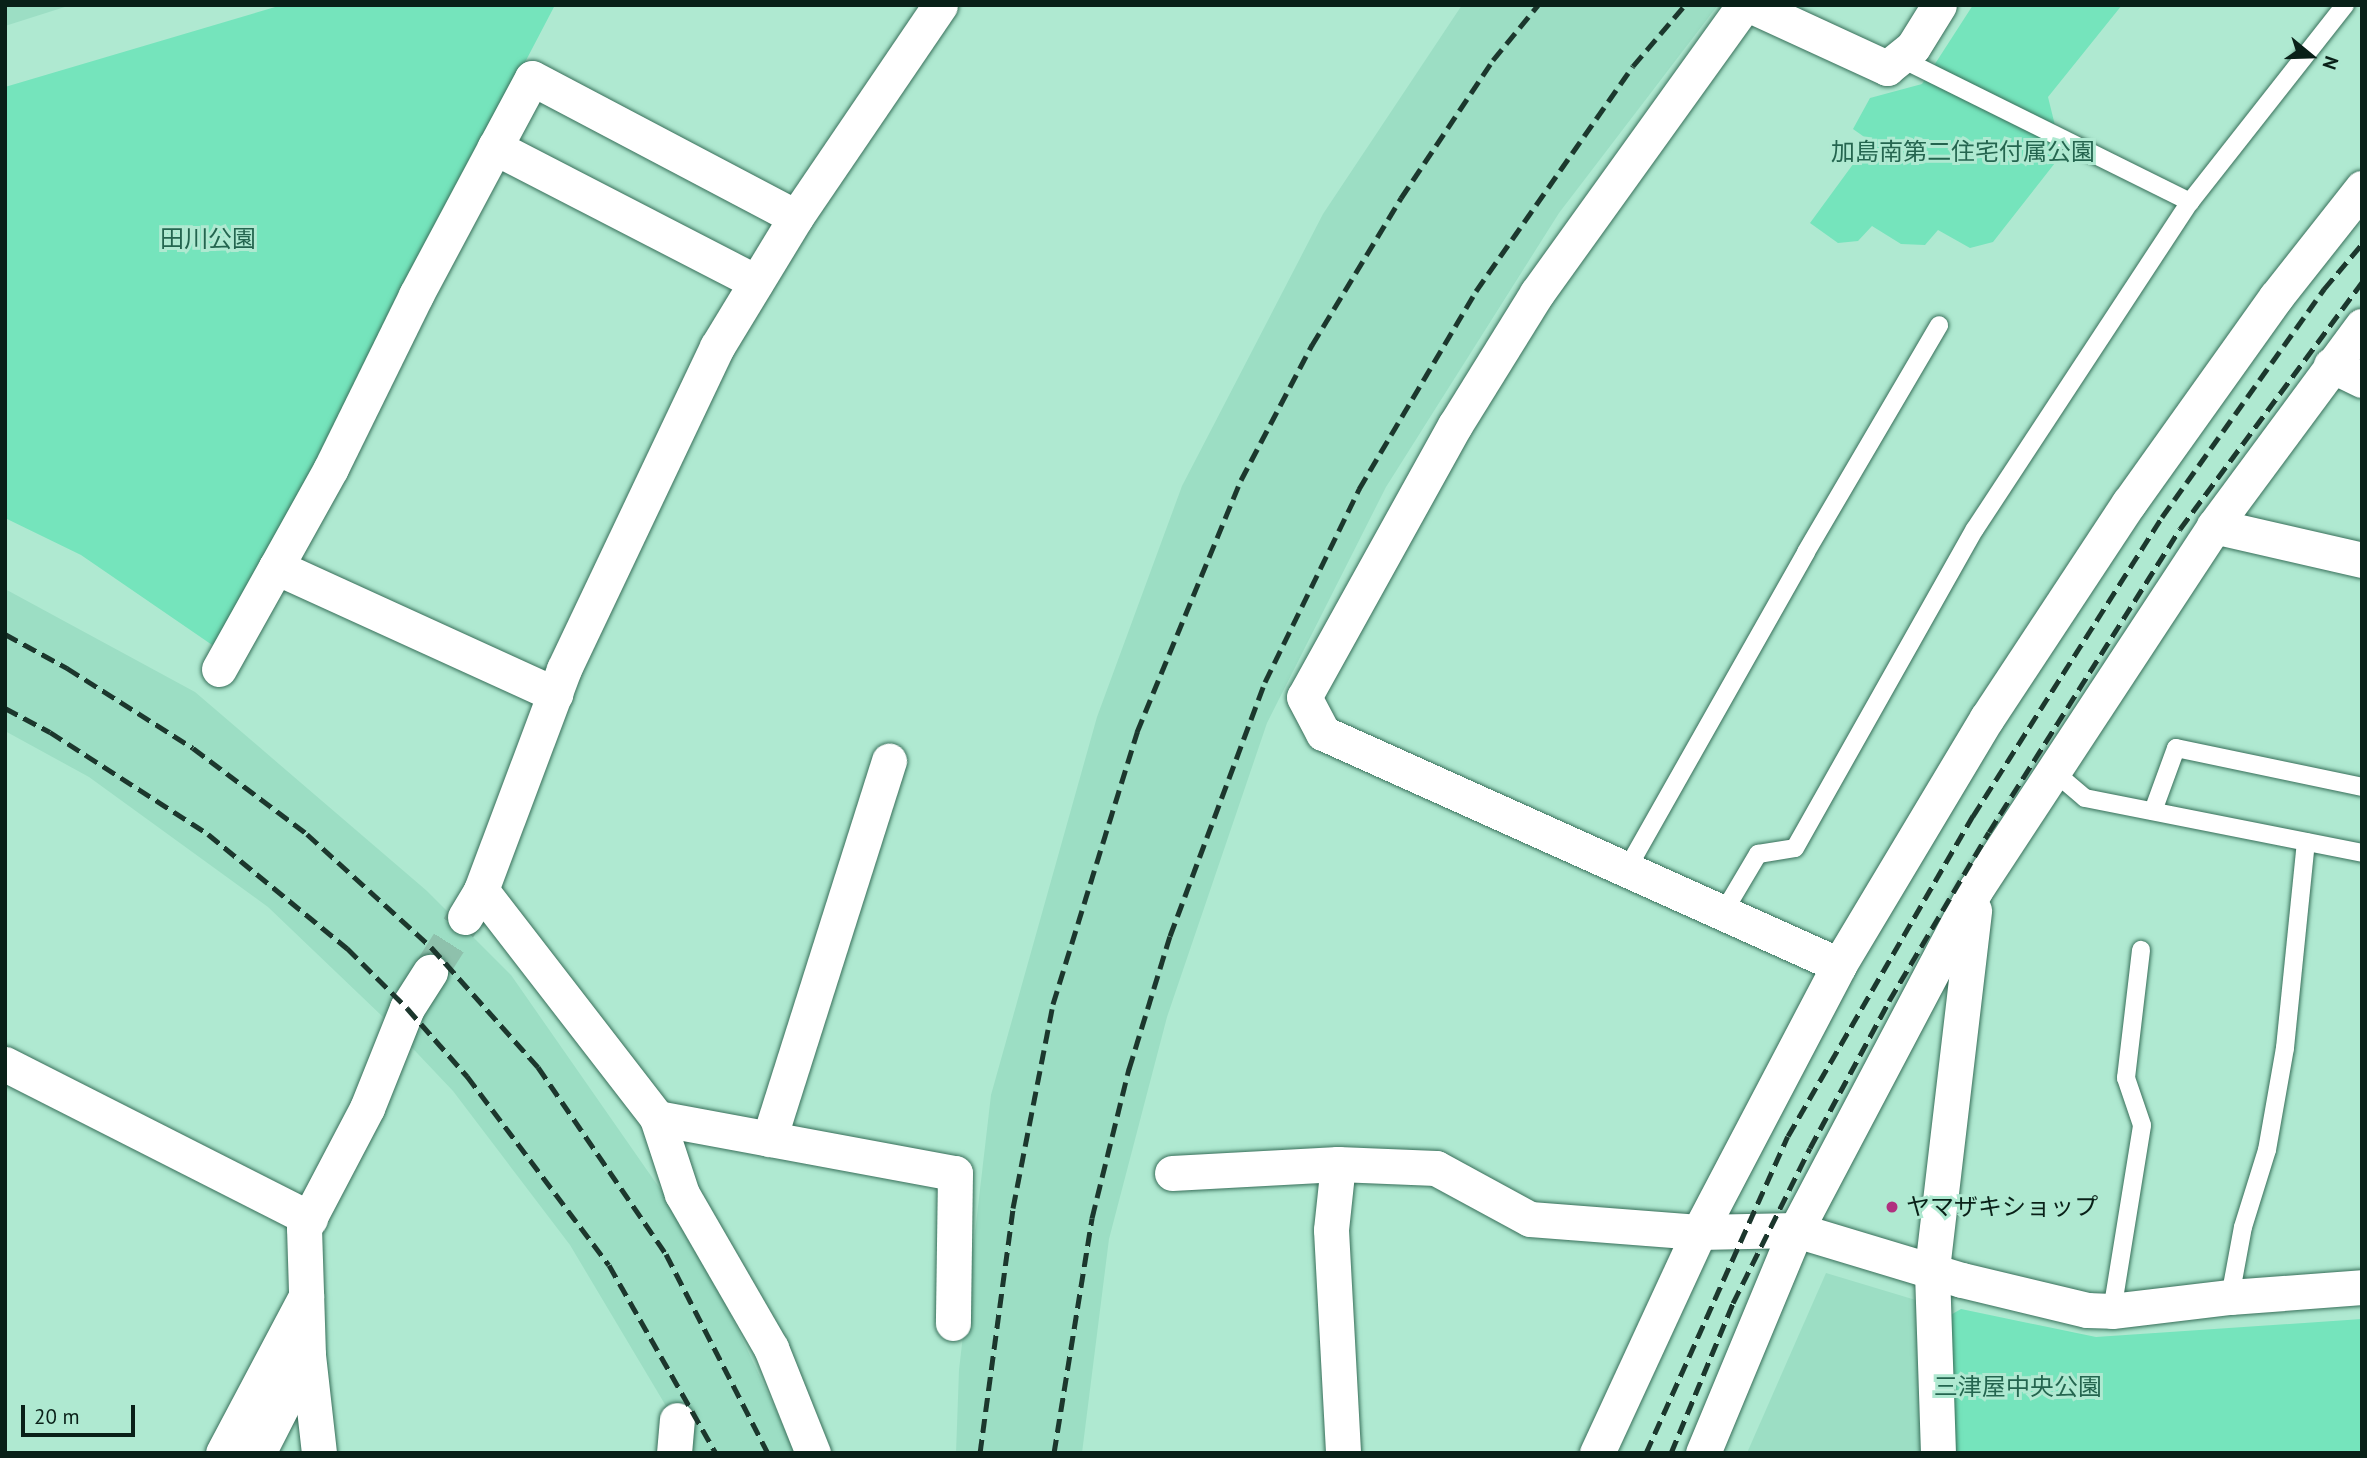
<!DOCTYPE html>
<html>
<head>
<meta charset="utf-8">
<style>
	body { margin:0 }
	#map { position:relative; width:2367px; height:1458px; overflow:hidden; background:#afe9d1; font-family:"PT Sans","Noto Sans JP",sans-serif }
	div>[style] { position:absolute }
	.built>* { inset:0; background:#9cdec4 }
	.green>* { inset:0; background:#75e4bc }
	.street-tunnel>* { height:35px; margin-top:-17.5px; transform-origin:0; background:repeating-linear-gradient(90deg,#8ec1ac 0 35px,transparent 0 53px) }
	.roads { filter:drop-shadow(0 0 2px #386f5a) drop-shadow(0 0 2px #386f5a) }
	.lane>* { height:18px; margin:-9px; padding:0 9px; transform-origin:9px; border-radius:9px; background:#fff }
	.street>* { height:35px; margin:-17.5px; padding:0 17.5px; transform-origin:17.5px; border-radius:17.5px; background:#fff }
	.rail>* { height:5px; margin-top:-2.5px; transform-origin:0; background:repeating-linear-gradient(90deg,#1c372d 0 14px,transparent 0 21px) }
	.dots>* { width:19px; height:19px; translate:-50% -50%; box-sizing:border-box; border:4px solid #afe9d1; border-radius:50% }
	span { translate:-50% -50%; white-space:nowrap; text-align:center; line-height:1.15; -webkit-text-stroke:6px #afe9d1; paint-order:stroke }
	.park-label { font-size:24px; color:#24654f }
	.poi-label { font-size:24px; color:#092018 }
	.left { translate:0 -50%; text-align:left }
	.frame { position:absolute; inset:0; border:7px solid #092018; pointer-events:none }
	.north { position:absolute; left:2276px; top:21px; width:70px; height:70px; -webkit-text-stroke:5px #afe9d1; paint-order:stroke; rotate:109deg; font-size:19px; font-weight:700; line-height:28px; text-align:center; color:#092018 }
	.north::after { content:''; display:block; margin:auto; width:24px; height:32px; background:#092018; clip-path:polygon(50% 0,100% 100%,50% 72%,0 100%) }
	.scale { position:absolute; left:21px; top:1405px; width:114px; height:32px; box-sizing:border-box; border:4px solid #092018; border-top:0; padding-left:9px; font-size:21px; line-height:24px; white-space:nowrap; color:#092018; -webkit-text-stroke:5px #afe9d1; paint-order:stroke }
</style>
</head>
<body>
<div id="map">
	<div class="built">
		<i style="clip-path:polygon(5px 5px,71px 5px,5px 26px)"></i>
		<i style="clip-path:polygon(1462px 5px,1718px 5px,1559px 213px,1386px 487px,1267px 723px,1167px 1017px,1109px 1239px,1082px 1453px,956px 1453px,959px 1370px,991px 1095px,1097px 717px,1182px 486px,1323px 214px)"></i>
		<i style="clip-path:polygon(5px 589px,195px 692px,427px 891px,511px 975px,695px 1239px,796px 1453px,694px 1453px,570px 1245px,453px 1091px,382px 1016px,268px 907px,89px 777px,5px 731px)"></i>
		<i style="clip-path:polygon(1826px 1273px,1919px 1301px,1925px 1453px,1747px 1453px)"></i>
	</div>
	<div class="green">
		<i style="clip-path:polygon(282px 5px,555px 5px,218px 649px,81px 555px,5px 518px,5px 87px)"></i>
		<i style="clip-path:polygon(1973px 5px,2122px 5px,2048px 97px,2062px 154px,1993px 242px,1970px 248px,1938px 230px,1925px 245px,1901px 244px,1872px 226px,1858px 241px,1838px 243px,1810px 223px,1870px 141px,1853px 129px,1870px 98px,1922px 84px)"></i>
		<i style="clip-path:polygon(1961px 1309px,2096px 1337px,2362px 1319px,2362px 1453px,1955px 1453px,1947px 1317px)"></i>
	</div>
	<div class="street-tunnel">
		<i style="left:430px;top:972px;width:65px;rotate:-57.5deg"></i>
	</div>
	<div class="roads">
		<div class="lane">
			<i style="left:1900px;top:58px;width:324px;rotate:26.4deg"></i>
			<i style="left:2190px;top:202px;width:251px;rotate:-51.8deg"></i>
			<i style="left:2052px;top:770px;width:43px;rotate:40.3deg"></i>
			<i style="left:2085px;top:798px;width:282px;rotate:11.2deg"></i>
			<i style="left:2153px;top:811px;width:67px;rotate:-69.9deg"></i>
			<i style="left:2176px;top:748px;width:190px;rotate:11.8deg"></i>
			<i style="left:1627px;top:869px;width:364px;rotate:-60.5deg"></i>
			<i style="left:1806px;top:552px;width:263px;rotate:-59.6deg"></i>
			<i style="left:1723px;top:913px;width:69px;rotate:-59.3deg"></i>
			<i style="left:1758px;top:854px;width:37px;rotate:-9deg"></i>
			<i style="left:1795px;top:848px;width:366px;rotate:-60.6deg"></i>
			<i style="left:1975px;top:529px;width:391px;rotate:-56.7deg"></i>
			<i style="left:2230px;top:1297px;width:71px;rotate:-79.5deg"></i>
			<i style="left:2243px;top:1227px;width:81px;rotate:-72.7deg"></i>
			<i style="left:2267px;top:1150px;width:104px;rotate:-80deg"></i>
			<i style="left:2285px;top:1048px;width:207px;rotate:-84.2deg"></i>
			<i style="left:2112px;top:1311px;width:188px;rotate:-80.8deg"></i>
			<i style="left:2142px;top:1125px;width:50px;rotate:-108.8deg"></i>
			<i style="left:2126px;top:1078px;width:129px;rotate:-83.3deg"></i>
		</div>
		<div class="street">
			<i style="left:1744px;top:5px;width:355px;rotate:125.7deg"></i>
			<i style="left:1537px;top:293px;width:155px;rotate:121.8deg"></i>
			<i style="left:1455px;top:425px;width:311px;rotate:119deg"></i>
			<i style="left:1304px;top:697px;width:41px;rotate:62.2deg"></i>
			<i style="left:1323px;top:733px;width:566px;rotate:24.21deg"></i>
			<i style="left:1750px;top:5px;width:151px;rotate:24.7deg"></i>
			<i style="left:1887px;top:68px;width:33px;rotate:-39deg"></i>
			<i style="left:1913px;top:47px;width:49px;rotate:-58.2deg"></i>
			<i style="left:756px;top:282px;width:294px;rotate:-152.7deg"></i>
			<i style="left:495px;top:147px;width:78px;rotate:-61.8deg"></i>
			<i style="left:532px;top:78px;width:298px;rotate:27.8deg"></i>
			<i style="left:2331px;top:365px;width:34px;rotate:26deg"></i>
			<i style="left:2214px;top:526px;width:152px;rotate:12.9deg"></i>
			<i style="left:276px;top:567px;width:113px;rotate:-60.9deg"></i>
			<i style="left:331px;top:468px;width:193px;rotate:-63.8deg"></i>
			<i style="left:416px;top:295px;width:168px;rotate:-61.9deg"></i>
			<i style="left:219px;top:669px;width:117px;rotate:-60.8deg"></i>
			<i style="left:276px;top:567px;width:307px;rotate:24.5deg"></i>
			<i style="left:481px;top:890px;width:288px;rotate:52.3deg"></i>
			<i style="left:657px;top:1118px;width:303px;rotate:10.5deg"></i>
			<i style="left:955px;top:1173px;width:150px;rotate:90.8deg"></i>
			<i style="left:465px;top:917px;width:31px;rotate:-59deg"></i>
			<i style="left:481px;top:890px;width:236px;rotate:-69.4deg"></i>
			<i style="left:564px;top:669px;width:357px;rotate:-64.6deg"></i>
			<i style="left:717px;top:347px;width:152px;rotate:-58.7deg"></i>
			<i style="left:796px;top:217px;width:256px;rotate:-55.8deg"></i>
			<i style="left:5px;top:1064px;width:342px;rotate:26.9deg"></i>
			<i style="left:657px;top:1118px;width:80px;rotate:71.8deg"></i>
			<i style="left:682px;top:1194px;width:178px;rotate:60deg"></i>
			<i style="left:771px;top:1348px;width:113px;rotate:68.2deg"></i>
			<i style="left:769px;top:1139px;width:397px;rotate:-72.4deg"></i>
			<i style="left:1338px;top:1164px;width:66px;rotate:96.1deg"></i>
			<i style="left:1331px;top:1230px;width:223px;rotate:86.9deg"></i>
			<i style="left:1172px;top:1173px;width:166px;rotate:-3.1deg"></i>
			<i style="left:1338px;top:1164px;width:98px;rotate:2.3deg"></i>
			<i style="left:1436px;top:1168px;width:107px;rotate:28.5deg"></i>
			<i style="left:1530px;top:1219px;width:169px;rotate:4.4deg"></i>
			<i style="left:1699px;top:1232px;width:97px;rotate:-1.2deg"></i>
			<i style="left:1796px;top:1230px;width:173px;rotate:16.8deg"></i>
			<i style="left:1962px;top:1280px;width:129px;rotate:13.5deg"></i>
			<i style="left:2087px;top:1310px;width:25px;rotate:2deg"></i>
			<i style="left:2112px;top:1311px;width:119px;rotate:-6.8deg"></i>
			<i style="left:2230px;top:1297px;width:132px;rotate:-4.3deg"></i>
			<i style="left:223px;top:1453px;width:178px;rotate:-62.1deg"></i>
			<i style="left:258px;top:1453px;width:110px;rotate:-63deg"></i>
			<i style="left:319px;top:1453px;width:99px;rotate:-96.4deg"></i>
			<i style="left:308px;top:1355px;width:127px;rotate:-91.8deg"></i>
			<i style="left:304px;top:1228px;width:136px;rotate:-62.3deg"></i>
			<i style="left:367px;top:1108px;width:108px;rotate:-68.2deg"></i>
			<i style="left:407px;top:1008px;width:43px;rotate:-57.4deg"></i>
			<i style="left:674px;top:1453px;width:33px;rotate:-85deg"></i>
			<i style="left:1597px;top:1453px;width:243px;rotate:-65.2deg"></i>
			<i style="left:1699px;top:1232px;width:301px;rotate:-62.3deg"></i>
			<i style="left:1839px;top:965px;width:288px;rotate:-59.1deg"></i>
			<i style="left:1987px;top:718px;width:258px;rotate:-56.6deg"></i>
			<i style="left:2129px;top:503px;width:253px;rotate:-54.5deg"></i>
			<i style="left:2276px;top:297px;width:139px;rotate:-51.7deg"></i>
			<i style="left:1703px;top:1453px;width:242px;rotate:-67.4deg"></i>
			<i style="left:1796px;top:1230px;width:386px;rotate:-62.2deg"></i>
			<i style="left:1976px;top:889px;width:434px;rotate:-56.7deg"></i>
			<i style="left:2214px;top:526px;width:249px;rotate:-53.5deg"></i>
			<i style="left:1938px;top:1453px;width:184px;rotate:-91.9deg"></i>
			<i style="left:1932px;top:1269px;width:361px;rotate:-83.3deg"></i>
		</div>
	</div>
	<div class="rail">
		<i style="left:5px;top:634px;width:71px;rotate:28.7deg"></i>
		<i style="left:67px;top:668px;width:149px;rotate:32.4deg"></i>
		<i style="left:193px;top:748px;width:143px;rotate:37deg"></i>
		<i style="left:307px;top:834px;width:168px;rotate:42.3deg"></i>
		<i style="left:431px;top:947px;width:161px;rotate:48.3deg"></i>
		<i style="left:538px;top:1067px;width:227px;rotate:55.6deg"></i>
		<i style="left:666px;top:1254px;width:224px;rotate:62.9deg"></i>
		<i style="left:5px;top:708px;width:51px;rotate:28.1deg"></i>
		<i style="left:50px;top:732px;width:188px;rotate:32.8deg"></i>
		<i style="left:208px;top:834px;width:180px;rotate:39.4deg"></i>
		<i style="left:347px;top:948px;width:85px;rotate:45deg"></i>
		<i style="left:407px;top:1008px;width:91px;rotate:48.6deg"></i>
		<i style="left:467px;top:1076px;width:236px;rotate:53.1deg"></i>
		<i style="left:609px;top:1265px;width:216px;rotate:60.4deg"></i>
		<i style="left:980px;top:1453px;width:247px;rotate:-82.3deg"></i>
		<i style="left:1013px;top:1208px;width:208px;rotate:-78.9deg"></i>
		<i style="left:1053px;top:1004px;width:285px;rotate:-72.8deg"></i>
		<i style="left:1137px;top:732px;width:273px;rotate:-67.6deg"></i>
		<i style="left:1241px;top:480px;width:153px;rotate:-62.3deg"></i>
		<i style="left:1312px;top:345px;width:172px;rotate:-58.8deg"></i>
		<i style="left:1401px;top:198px;width:166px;rotate:-56.3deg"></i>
		<i style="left:1493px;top:60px;width:71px;rotate:-50.7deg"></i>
		<i style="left:1054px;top:1453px;width:238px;rotate:-80.8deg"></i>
		<i style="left:1092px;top:1218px;width:154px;rotate:-76.1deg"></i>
		<i style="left:1129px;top:1069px;width:139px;rotate:-72.9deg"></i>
		<i style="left:1170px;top:936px;width:271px;rotate:-69.5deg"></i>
		<i style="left:1265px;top:682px;width:215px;rotate:-64deg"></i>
		<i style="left:1359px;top:489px;width:230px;rotate:-59.4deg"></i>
		<i style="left:1476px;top:291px;width:274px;rotate:-55.1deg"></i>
		<i style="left:1633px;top:66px;width:80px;rotate:-49.6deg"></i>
		<i style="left:1646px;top:1453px;width:347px;rotate:-65.9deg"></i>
		<i style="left:1788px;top:1136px;width:370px;rotate:-60deg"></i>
		<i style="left:1973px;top:816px;width:354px;rotate:-57.7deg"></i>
		<i style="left:2162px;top:517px;width:280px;rotate:-54.6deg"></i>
		<i style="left:2324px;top:289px;width:59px;rotate:-49.8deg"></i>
		<i style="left:1671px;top:1453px;width:162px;rotate:-67.5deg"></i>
		<i style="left:1733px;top:1303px;width:173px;rotate:-63.6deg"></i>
		<i style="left:1810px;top:1148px;width:167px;rotate:-61.7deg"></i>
		<i style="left:1889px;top:1001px;width:196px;rotate:-59.4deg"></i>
		<i style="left:1989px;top:832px;width:358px;rotate:-57.8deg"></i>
		<i style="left:2180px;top:529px;width:307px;rotate:-53.6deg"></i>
	</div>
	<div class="dots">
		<i style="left:1892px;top:1207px;background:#b0317f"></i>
	</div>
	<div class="park-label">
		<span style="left:1963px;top:152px">加島南第二住宅付属公園</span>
		<span style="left:208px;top:239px">田川公園</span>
		<span style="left:2018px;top:1387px">三津屋中央公園</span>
	</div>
	<div class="poi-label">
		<span class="left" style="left:1906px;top:1207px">ヤマザキショップ</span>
	</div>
	<div class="frame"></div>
	<div class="north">N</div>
	<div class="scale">20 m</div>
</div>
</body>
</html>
